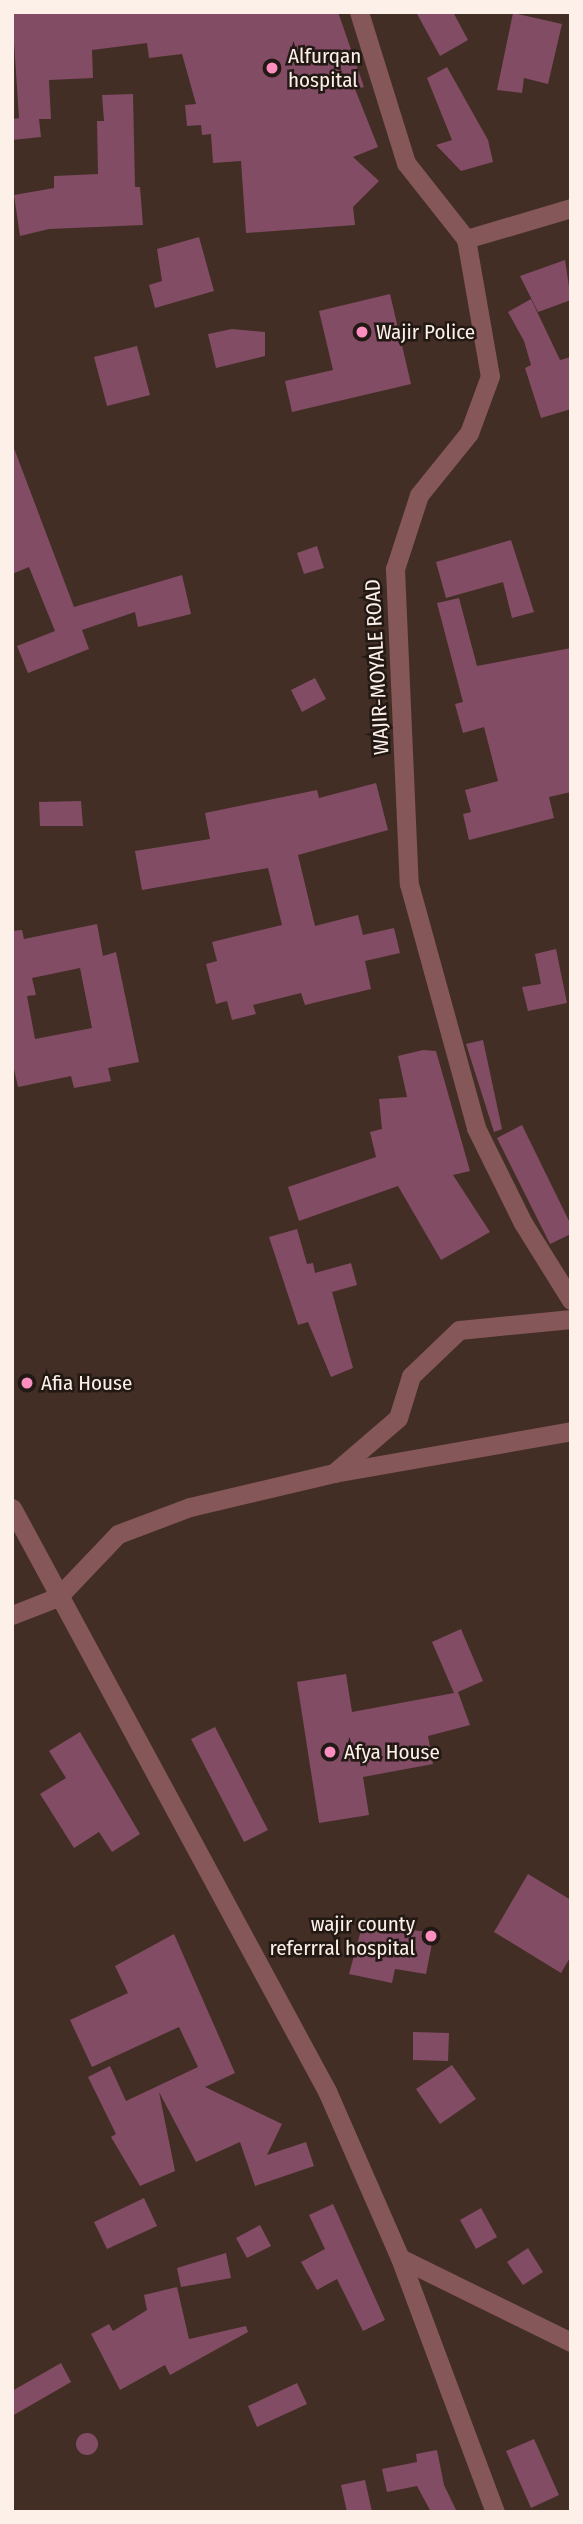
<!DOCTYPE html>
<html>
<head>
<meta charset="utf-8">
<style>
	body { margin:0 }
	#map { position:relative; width:583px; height:2524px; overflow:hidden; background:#422e24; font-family:"Fira Sans Condensed",sans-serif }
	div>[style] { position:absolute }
	.building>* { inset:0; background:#834c65 }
	.round { border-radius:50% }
	.minor>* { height:19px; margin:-9.5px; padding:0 9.5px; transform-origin:9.5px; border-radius:9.5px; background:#865758 }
	.tertiary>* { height:19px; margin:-9.5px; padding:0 9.5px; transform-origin:9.5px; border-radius:9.5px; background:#865758 }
	.dots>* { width:19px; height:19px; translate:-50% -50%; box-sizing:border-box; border:4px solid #221814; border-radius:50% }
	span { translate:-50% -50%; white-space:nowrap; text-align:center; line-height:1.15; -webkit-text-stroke:5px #221814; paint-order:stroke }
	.poi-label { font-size:21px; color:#fdf0e9 }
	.left { translate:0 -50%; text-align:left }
	.right { translate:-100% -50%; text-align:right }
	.street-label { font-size:21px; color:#fdf0e9 }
	.frame { position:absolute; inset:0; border:14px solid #fdf0e9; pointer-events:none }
</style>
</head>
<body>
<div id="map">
	<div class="building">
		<i style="clip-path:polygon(12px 12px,338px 12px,364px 87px,355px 89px,378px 147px,353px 157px,379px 181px,353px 207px,355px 225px,246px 233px,241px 161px,213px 163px,211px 134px,202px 135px,201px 125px,187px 126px,185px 105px,196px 104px,182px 54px,149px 58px,147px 43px,92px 50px,93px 78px,49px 80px,51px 119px,39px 119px,41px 137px,12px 140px,12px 119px,19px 118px)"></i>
		<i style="clip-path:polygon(416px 12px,453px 12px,468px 40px,440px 56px)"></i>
		<i style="clip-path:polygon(513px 13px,562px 24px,548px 84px,524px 78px,522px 93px,497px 90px)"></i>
		<i style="clip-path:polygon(447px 67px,488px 140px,493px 162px,461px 171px,436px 145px,452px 140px,427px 78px)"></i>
		<i style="clip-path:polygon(133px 94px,135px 187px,140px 187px,143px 225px,49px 229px,20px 236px,14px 195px,54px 188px,54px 176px,98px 174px,97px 121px,104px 121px,102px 95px)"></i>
		<i style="clip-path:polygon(199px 237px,214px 291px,155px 308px,149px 285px,162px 281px,157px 249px)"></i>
		<i style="clip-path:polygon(565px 260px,571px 300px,538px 312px,520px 276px)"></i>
		<i style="clip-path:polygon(390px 294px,411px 384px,292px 412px,285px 381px,333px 370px,319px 311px)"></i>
		<i style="clip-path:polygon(531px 299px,560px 360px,571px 357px,571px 409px,541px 418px,525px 368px,531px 365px,524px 341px,508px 312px)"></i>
		<i style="clip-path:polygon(232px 329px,265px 332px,265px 356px,216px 368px,208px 334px)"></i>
		<i style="clip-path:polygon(137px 346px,150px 395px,107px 406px,94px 357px)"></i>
		<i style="clip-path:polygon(12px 443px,74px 607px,182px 575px,191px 614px,138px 627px,135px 612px,82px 630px,89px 649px,28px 673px,17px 646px,55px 631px,29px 567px,12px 574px)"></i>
		<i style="clip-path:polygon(511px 540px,534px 612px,512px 618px,503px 582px,446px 598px,436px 562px)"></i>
		<i style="clip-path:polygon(317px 546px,324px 568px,304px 574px,297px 553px)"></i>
		<i style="clip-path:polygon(459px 598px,477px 666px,571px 648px,571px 792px,549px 797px,554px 818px,469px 840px,463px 814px,471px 812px,465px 790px,498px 781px,484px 727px,463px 733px,455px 704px,463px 702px,437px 603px)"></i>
		<i style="clip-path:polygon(315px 678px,326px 699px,302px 712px,291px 690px)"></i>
		<i style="clip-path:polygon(376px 783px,388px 830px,298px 855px,315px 926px,358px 915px,363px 935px,394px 928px,400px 953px,365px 961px,371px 989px,305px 1005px,301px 993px,253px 1005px,256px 1014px,232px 1020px,227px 1001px,216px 1004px,206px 964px,217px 961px,212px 942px,282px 925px,268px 868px,142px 890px,135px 851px,210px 839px,205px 813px,317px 790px,319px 798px)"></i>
		<i style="clip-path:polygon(81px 801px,83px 826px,40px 826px,39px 802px)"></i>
		<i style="clip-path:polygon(evenodd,97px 924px,103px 956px,116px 952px,139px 1062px,108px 1068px,111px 1081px,74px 1088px,71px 1076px,18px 1087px,12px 1060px,12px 931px,22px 930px,24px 939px,97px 924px,80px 968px,92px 1028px,35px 1039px,27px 996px,36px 995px,32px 978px,80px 968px)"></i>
		<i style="clip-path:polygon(556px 949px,567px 1003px,528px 1011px,522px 987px,541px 984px,535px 954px)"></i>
		<i style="clip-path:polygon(483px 1040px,502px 1129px,494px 1132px,466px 1044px)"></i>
		<i style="clip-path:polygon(423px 1050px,436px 1051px,470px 1171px,453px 1175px,490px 1232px,441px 1260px,398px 1186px,299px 1221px,288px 1187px,376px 1157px,370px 1132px,382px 1129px,379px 1099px,407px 1097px,398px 1056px)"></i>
		<i style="clip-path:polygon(522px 1125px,571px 1225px,571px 1234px,550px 1244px,497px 1138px)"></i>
		<i style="clip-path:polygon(297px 1229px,307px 1264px,313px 1263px,315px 1273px,351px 1263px,357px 1285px,332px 1292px,353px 1368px,331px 1377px,308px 1322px,298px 1325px,269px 1237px)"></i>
		<i style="clip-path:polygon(461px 1629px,483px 1681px,458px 1692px,470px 1725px,428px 1736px,433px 1764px,363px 1777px,369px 1815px,319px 1823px,297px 1682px,346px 1674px,352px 1712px,454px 1693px,432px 1642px)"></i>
		<i style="clip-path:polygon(215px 1727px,268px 1830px,244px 1842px,191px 1739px)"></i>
		<i style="clip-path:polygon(80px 1732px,140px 1834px,112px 1852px,99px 1832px,74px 1848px,40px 1794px,66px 1778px,49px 1751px)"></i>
		<i style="clip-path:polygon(528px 1874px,571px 1900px,571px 1956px,561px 1973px,494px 1932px)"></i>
		<i style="clip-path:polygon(363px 1923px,434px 1933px,426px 1974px,395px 1969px,392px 1983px,349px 1974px)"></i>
		<i style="clip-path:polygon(174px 1934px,235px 2073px,205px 2087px,282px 2124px,267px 2155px,306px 2142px,314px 2166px,255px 2186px,240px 2142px,196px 2162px,159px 2092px,175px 2171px,140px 2186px,111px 2137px,116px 2134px,88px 2077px,110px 2066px,126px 2101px,198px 2067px,179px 2027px,92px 2067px,70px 2020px,128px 1993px,115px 1966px)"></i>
		<i style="clip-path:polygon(413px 2032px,449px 2033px,448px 2061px,413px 2060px)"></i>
		<i style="clip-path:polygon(452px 2065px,476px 2099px,440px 2124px,416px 2089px)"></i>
		<i style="clip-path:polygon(144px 2198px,157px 2226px,107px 2249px,94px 2222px)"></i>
		<i style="clip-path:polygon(333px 2204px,385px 2320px,363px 2331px,337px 2279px,317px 2290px,301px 2262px,325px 2249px,309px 2215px)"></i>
		<i style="clip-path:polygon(481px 2208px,497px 2237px,476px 2249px,460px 2220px)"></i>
		<i style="clip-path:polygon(260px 2225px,271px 2246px,247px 2258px,236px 2238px)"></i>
		<i style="clip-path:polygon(528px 2248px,543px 2272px,523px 2285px,507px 2262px)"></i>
		<i style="clip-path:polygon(226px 2253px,231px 2278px,181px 2287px,177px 2268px)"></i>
		<i style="clip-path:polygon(177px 2287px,189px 2339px,246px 2326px,248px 2332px,170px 2375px,165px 2365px,120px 2390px,91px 2334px,109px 2324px,113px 2331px,147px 2310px,144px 2295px)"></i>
		<i style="clip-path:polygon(61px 2363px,71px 2382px,12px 2416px,12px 2391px)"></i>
		<i style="clip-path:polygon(297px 2383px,307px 2404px,257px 2427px,248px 2406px)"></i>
		<i class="round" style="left:76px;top:2433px;width:22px;height:22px"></i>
		<i style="clip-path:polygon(534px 2439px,559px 2495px,531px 2508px,506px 2451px)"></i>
		<i style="clip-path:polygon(437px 2450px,444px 2485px,457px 2512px,431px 2512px,417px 2486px,387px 2492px,382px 2469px,417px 2462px,416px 2454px)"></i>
		<i style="clip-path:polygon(365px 2480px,372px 2512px,347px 2512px,341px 2485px)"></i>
	</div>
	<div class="minor">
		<i style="left:359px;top:12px;width:158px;rotate:72.7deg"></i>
		<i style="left:406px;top:163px;width:97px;rotate:51.7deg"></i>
		<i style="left:466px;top:239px;width:139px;rotate:80.1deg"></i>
		<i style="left:490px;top:376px;width:61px;rotate:110.2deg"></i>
		<i style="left:469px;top:433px;width:80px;rotate:128.9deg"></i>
		<i style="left:419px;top:495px;width:78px;rotate:108deg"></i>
		<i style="left:395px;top:569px;width:315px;rotate:87.5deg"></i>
		<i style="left:409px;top:884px;width:253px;rotate:74.6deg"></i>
		<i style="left:476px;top:1128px;width:106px;rotate:63.7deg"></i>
		<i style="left:523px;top:1223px;width:91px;rotate:58.1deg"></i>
		<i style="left:466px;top:239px;width:109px;rotate:-16.4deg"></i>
		<i style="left:334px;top:1473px;width:84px;rotate:-40.7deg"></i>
		<i style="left:398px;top:1418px;width:44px;rotate:-72.8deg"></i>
		<i style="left:411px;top:1376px;width:66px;rotate:-43.8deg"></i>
		<i style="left:459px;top:1330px;width:113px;rotate:-5.6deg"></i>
		<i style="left:12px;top:1615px;width:49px;rotate:-21.4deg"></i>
		<i style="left:58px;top:1597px;width:87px;rotate:-46.4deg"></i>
		<i style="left:118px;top:1534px;width:77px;rotate:-20.6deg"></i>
		<i style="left:190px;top:1507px;width:148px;rotate:-13.3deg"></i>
		<i style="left:334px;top:1473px;width:241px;rotate:-10deg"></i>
	</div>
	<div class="tertiary">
		<i style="left:12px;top:1508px;width:663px;rotate:61.62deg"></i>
		<i style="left:327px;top:2091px;width:182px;rotate:66.4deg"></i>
		<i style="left:400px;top:2258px;width:271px;rotate:69.5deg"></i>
		<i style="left:400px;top:2258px;width:191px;rotate:26.2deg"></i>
	</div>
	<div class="dots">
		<i style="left:272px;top:68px;background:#fd8ec0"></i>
		<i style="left:362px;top:332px;background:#fd8ec0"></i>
		<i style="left:27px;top:1383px;background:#fd8ec0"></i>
		<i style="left:330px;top:1752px;background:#fd8ec0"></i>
		<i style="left:431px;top:1936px;background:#fd8ec0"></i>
	</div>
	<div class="poi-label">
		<span class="left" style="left:288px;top:68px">Alfurqan<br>hospital</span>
		<span class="left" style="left:376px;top:332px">Wajir Police</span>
		<span class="left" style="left:41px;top:1383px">Afia House</span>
		<span class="left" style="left:344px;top:1752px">Afya House</span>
		<span class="right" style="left:415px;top:1936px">wajir county<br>referrral hospital</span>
	</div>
	<div class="street-label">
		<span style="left:377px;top:667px;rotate:-93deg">WAJIR-MOYALE ROAD</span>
	</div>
	<div class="frame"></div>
</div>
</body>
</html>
